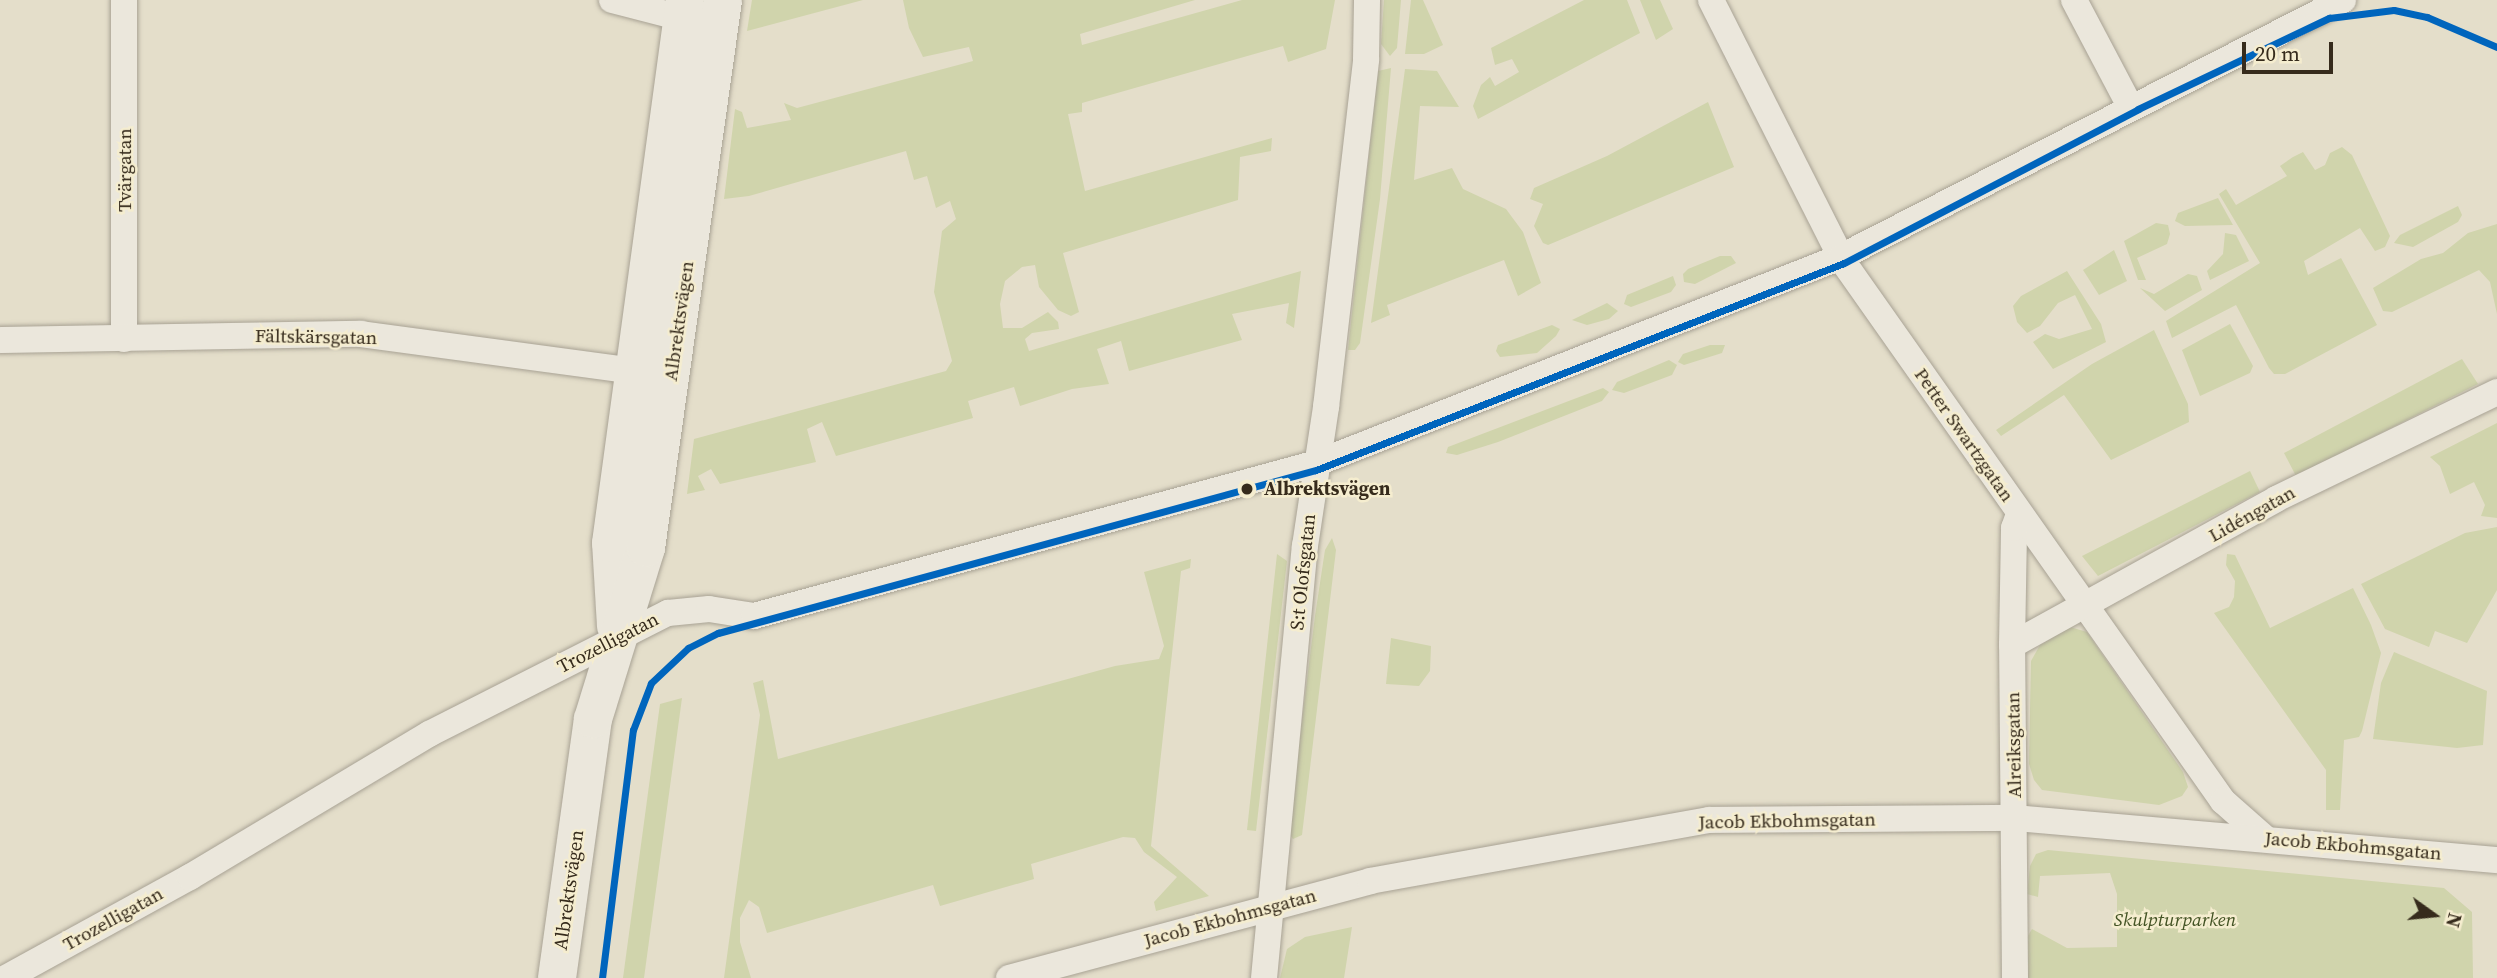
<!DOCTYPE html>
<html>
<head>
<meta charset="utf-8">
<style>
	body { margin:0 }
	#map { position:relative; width:2497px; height:978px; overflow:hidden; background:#e4deca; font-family:"Source Serif 4",serif }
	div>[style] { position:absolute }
	.green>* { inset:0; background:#d0d4ac }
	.roads { filter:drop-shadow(0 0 2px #a8a294) drop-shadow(0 0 2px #a8a294) }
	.minor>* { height:26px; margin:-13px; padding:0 13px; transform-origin:13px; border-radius:13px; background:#ebe7dc }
	.secondary>* { height:38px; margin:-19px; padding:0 19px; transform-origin:19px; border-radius:19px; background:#ebe7dc }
	.tram-1>* { height:7px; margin:-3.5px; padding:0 3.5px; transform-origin:3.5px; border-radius:3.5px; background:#0065bd }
	.dots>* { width:19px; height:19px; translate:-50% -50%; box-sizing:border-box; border:4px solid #f5edcf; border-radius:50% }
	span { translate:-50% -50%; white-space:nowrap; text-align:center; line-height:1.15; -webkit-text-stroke:5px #f5edcf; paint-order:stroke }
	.street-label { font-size:19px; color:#362b1c }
	.stop-label { font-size:19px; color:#362b1c; font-weight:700 }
	.left { translate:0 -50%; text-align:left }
	.park-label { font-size:19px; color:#425223; font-style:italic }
	.north { position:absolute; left:2399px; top:880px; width:70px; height:70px; -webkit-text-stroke:5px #f5edcf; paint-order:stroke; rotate:105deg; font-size:19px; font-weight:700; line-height:28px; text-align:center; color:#362b1c }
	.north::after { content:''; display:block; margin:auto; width:24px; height:32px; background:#362b1c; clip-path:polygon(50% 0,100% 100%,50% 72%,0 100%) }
	.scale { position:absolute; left:2242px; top:42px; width:91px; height:32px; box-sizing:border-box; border:4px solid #362b1c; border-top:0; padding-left:9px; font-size:21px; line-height:24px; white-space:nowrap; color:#362b1c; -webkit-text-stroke:5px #f5edcf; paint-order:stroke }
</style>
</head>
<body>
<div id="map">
	<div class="green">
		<i style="clip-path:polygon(752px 0,863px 0,747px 31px)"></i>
		<i style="clip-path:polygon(903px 0,1195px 0,1080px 34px,1082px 45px,1242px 0,1335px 0,1326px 49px,1288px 62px,1283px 46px,1082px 103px,1082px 112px,1068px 114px,1085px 191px,1272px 138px,1271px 151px,1240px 157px,1238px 200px,1063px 253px,1079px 312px,1071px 316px,1058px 310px,1039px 287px,1035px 265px,1022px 267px,1005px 281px,1000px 304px,1003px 328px,1022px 328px,1048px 312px,1058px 322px,1059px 329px,1032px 333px,1025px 339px,1029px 351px,1301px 271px,1294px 328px,1286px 323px,1289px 303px,1232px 314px,1242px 340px,1129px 371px,1121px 341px,1097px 349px,1109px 384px,1072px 389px,1020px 406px,1014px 387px,968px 401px,973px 418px,836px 456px,822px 422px,807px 429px,816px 462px,720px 484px,711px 469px,698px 476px,705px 490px,687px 494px,694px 439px,946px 371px,952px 361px,934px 292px,942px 231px,956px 219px,950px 201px,936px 208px,927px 176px,914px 180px,906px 151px,749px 196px,724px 199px,735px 109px,742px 112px,747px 128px,791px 120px,784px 103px,797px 108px,973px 61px,969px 47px,923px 57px,909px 28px)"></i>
		<i style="clip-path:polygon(1384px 0,1401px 0,1397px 48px,1390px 56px,1381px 44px)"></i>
		<i style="clip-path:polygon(1411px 0,1423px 0,1443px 45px,1424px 54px,1405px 54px)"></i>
		<i style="clip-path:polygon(1584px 0,1627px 0,1640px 33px,1478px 119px,1473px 106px,1481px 85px,1490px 77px,1495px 86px,1519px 72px,1512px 59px,1495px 65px,1491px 48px)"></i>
		<i style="clip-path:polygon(1640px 0,1660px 0,1673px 29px,1656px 40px)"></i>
		<i style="clip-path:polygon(1391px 68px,1380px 199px,1360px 343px,1355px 350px,1348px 350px,1378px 71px)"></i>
		<i style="clip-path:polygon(1405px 69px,1437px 71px,1459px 107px,1420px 106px,1414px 180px,1452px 168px,1463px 189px,1506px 209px,1523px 232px,1541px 283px,1518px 296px,1504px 260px,1387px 305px,1390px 315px,1371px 323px)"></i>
		<i style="clip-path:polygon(1708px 102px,1734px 167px,1548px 245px,1543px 243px,1534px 226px,1543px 204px,1530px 199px,1534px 188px,1607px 156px)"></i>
		<i style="clip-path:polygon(2342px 147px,2352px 155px,2390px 236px,2385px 247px,2375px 251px,2360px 228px,2304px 261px,2308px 275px,2341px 258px,2377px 325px,2285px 374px,2274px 374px,2269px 368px,2236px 305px,2172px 338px,2166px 321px,2260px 263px,2219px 194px,2226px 189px,2236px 205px,2287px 176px,2280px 166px,2293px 157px,2303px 152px,2315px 170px,2325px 165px,2330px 153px)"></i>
		<i style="clip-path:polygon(2218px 198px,2233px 225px,2185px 226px,2175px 221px,2178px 213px)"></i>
		<i style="clip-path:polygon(2458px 206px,2462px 215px,2458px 222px,2413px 247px,2394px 243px,2400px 235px)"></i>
		<i style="clip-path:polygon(2156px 223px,2168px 225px,2170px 234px,2167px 244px,2137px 258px,2146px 280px,2138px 280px,2124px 241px)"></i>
		<i style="clip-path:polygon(2497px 224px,2497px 314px,2490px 282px,2479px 270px,2392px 312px,2383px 311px,2373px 288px,2421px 259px,2443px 253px,2468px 233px)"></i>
		<i style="clip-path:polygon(2225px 233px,2236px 235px,2249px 261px,2210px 280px,2207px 271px,2223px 254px)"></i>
		<i style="clip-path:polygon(2114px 250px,2127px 281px,2099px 295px,2083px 270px)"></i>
		<i style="clip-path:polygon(1720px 256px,1731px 256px,1736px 263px,1695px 284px,1684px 282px,1683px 274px,1688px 269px)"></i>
		<i style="clip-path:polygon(2067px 271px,2101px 324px,2106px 342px,2053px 369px,2033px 342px,2045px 334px,2059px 339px,2092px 329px,2075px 295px,2058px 303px,2040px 326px,2027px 333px,2017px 322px,2013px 306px,2021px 296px)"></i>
		<i style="clip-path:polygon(2188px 274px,2197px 276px,2202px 290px,2165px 311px,2140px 288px,2154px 294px)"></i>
		<i style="clip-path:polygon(1673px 276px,1676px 285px,1671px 292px,1631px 307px,1624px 304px,1627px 295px)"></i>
		<i style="clip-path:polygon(1607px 303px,1618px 311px,1609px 319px,1587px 325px,1572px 320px)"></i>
		<i style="clip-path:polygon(2230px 324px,2253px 366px,2250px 373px,2200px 396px,2182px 350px)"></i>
		<i style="clip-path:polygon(1552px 325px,1560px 329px,1556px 336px,1537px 353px,1500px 357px,1496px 351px,1498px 345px)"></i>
		<i style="clip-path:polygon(2154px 330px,2188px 404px,2189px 422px,2111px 460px,2064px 395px,2001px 436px,1996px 430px,2092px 364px)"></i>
		<i style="clip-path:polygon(1710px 345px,1725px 345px,1722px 353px,1684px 365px,1678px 362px,1683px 354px)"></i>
		<i style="clip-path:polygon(2462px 359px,2478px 384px,2296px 476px,2284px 453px)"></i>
		<i style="clip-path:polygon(1669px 360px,1677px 365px,1672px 375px,1624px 393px,1612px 390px,1617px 382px)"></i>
		<i style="clip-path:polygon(1603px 388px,1609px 392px,1602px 401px,1498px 442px,1457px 455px,1446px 453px,1448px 447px)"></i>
		<i style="clip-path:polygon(2497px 423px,2497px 518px,2481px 516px,2485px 505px,2474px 482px,2450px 494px,2440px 466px,2430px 457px)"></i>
		<i style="clip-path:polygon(2250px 471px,2260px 492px,2098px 576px,2082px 556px)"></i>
		<i style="clip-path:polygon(2497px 527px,2497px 590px,2467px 643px,2435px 631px,2429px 647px,2385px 629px,2361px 584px,2465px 533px)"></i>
		<i style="clip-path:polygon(1332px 538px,1336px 550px,1302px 835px,1293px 839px,1288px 832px,1315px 616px,1325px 550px)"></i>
		<i style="clip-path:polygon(1277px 554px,1287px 561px,1256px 831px,1247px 830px)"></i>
		<i style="clip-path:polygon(2227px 554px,2235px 555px,2270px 628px,2353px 588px,2371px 625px,2381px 653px,2362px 731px,2359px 737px,2344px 740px,2340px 810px,2326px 810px,2326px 770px,2214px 613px,2229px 607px,2234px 597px,2235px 581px,2226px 565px)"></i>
		<i style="clip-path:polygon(1191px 559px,1190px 568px,1181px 571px,1151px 846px,1209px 896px,1156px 911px,1154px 902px,1177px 877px,1144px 852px,1135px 838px,1123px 837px,1031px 864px,1034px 879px,940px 906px,933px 885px,767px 933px,759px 907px,749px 900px,740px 918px,740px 942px,751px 978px,724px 978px,760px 715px,753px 683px,763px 680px,778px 759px,1115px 666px,1159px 659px,1164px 646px,1144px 572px)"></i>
		<i style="clip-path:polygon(2070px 627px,2087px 632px,2183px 772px,2188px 787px,2182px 796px,2159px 805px,2042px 790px,2034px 780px,2029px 764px,2031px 661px,2040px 645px)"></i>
		<i style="clip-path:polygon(1391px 638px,1431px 646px,1430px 671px,1419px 686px,1386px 684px)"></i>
		<i style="clip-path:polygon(2394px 652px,2487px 691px,2483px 745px,2457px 748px,2373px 739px,2381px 683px)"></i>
		<i style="clip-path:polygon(682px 698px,644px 978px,623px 978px,660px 704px)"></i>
		<i style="clip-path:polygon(2048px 850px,2444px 888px,2472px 912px,2473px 978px,2028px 978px,2026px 939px,2032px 929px,2067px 948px,2117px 947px,2117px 894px,2110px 873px,2040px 876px,2038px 897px,2027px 894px,2030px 866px,2036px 854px)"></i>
		<i style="clip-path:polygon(1352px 927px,1344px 978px,1280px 978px,1287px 949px,1305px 937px)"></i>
	</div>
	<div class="roads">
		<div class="minor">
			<i style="left:124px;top:0;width:339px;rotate:90deg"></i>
			<i style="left:612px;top:0;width:88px;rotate:14.5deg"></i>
			<i style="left:1711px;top:0;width:295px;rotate:63.2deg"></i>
			<i style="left:1844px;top:263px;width:658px;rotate:54.84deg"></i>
			<i style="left:2223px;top:801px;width:56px;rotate:41.4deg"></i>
			<i style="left:2074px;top:0;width:120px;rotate:62.2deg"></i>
			<i style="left:0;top:340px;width:361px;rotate:-1deg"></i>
			<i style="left:361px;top:334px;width:292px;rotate:7.7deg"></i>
			<i style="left:2012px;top:645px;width:302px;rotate:-28.9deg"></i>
			<i style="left:2276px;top:499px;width:246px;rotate:-25.8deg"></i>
			<i style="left:6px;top:978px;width:210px;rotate:-28.8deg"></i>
			<i style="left:190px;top:877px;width:279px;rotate:-30.9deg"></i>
			<i style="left:429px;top:734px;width:268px;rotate:-26.9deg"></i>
			<i style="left:668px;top:613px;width:41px;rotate:-5.6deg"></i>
			<i style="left:709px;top:609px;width:46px;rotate:8.8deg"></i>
			<i style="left:754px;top:616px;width:583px;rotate:-15.2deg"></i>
			<i style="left:1317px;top:463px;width:563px;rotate:-21.46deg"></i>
			<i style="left:1841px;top:257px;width:564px;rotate:-27.11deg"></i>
			<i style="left:1009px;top:978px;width:374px;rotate:-15deg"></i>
			<i style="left:1370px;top:881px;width:344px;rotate:-10.2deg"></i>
			<i style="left:1709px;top:820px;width:306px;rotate:-0.4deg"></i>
			<i style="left:2015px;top:818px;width:484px;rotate:5deg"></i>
			<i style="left:1264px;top:978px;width:434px;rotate:-84.6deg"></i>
			<i style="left:1305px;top:546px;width:141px;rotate:-81.4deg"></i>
			<i style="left:1326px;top:407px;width:350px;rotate:-83.4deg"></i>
			<i style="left:1366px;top:59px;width:59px;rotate:-89deg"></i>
			<i style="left:2015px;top:978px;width:333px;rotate:-90.5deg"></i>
			<i style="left:2012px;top:645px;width:117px;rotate:-89deg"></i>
			<i style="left:2014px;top:528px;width:15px;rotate:-70deg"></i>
		</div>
		<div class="secondary">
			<i style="left:616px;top:626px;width:83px;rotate:-93.4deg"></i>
			<i style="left:611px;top:543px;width:548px;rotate:-82.24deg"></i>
			<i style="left:557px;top:978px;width:261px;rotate:-82.1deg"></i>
			<i style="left:593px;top:719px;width:179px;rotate:-72.8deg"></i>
			<i style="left:646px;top:548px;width:553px;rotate:-82deg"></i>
		</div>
	</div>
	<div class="tram-1">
		<i style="left:602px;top:978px;width:250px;rotate:-82.9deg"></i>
		<i style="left:633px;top:730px;width:50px;rotate:-69deg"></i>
		<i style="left:651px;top:683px;width:51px;rotate:-43.4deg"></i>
		<i style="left:688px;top:648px;width:34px;rotate:-27deg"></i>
		<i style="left:718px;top:633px;width:620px;rotate:-15.25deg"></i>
		<i style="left:1316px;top:470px;width:567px;rotate:-21.41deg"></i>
		<i style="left:1844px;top:263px;width:332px;rotate:-27.6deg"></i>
		<i style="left:2138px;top:109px;width:212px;rotate:-25.5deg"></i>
		<i style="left:2329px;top:18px;width:65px;rotate:-7deg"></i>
		<i style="left:2394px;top:10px;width:34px;rotate:12deg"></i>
		<i style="left:2427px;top:17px;width:76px;rotate:23.2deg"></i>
	</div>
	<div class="dots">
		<i style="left:1247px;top:489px;background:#362b1c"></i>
	</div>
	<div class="street-label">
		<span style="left:125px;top:170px;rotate:-90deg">Tvärgatan</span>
		<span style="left:679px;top:321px;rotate:-82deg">Albrektsvägen</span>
		<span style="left:316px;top:337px;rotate:1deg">Fältskärsgatan</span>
		<span style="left:1964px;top:435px;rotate:55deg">Petter Swartzgatan</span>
		<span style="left:2252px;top:514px;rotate:-29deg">Lidéngatan</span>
		<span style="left:1303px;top:572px;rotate:-84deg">S:t Olofsgatan</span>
		<span style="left:608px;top:643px;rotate:-27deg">Trozelligatan</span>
		<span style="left:2014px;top:745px;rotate:-91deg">Alreiksgatan</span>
		<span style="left:1787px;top:821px;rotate:-1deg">Jacob Ekbohmsgatan</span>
		<span style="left:2353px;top:846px;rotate:5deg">Jacob Ekbohmsgatan</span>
		<span style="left:569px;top:890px;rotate:-82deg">Albrektsvägen</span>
		<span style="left:1230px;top:918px;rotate:-15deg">Jacob Ekbohmsgatan</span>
		<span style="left:113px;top:919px;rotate:-29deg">Trozelligatan</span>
	</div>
	<div class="stop-label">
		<span class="left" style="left:1264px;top:489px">Albrektsvägen</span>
	</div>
	<div class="park-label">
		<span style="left:2175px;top:920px">Skulpturparken</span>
	</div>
	<div class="north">N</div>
	<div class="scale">20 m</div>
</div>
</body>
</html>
